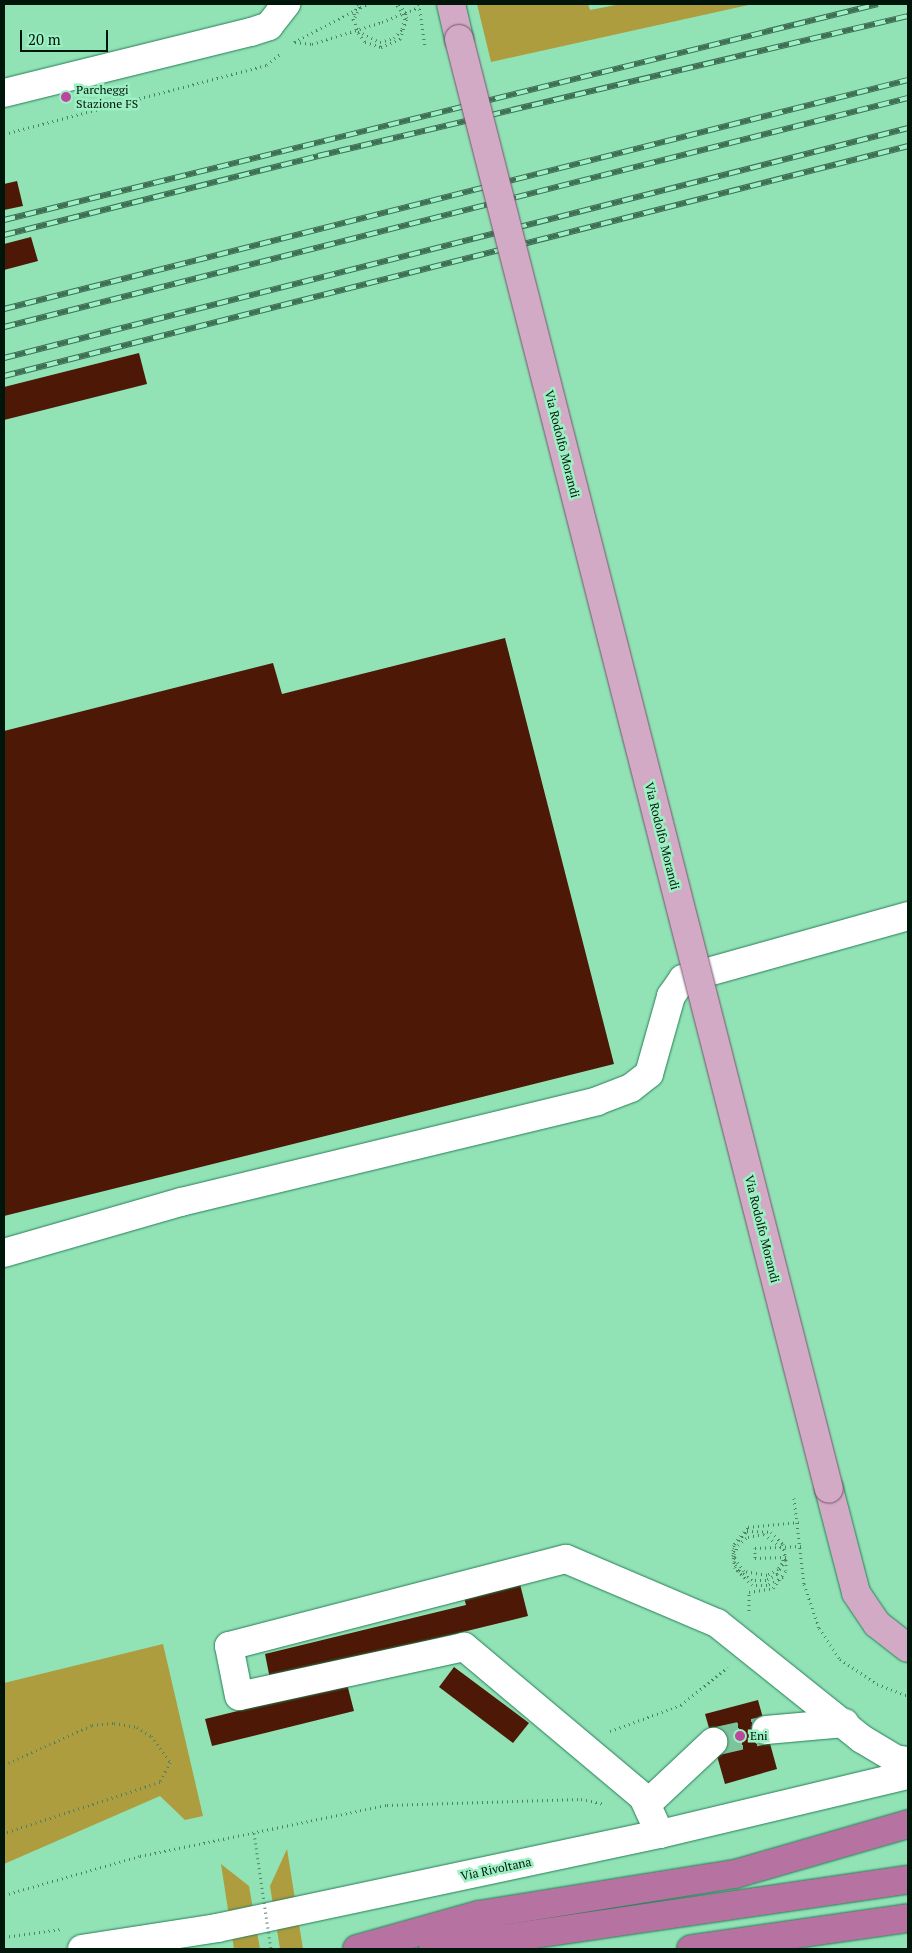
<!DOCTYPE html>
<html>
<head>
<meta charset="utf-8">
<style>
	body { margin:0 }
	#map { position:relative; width:912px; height:1953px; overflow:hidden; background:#91e3b6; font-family:"PT Serif",serif }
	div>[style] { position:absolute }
	.green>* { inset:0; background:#ad9d3e }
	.building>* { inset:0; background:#4d1805 }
	.minor-tunnel>* { height:28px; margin-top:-14px; transform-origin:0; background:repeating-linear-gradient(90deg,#7bc49c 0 28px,transparent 0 42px) }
	.path>* { height:3px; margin-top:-1.5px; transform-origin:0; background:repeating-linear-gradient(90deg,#4c8164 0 1px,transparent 0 5px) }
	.roads { filter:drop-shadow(0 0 1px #287d56) drop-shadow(0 0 1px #287d56) }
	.minor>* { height:28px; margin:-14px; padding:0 14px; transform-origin:14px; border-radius:14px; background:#fff }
	.major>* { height:28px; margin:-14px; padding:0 14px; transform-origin:14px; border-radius:14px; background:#d3aac6 }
	.highway>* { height:28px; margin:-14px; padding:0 14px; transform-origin:14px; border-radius:14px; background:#b672a0 }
	.rail>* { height:5.5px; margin-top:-2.75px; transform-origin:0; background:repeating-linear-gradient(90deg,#9df0c3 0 11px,#3f6f55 0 22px); box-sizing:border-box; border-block:1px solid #3f6f55 }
	.path-bridge>* { height:3px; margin-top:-1.5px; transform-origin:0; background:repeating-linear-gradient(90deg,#4c8164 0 1px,transparent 0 5px) }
	.bridges { filter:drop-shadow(0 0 1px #76526c) drop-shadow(0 0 1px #76526c) }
	.major-bridge>* { height:28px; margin:-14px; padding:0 14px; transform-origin:14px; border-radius:14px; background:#d3aac6 }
	.dots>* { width:14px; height:14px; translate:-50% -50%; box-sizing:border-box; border:2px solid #9df0c3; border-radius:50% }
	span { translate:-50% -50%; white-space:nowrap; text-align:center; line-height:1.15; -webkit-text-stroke:5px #9df0c3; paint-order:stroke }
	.poi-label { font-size:12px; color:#00160a }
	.left { translate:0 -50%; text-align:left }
	.street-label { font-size:12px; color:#00160a }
	.frame { position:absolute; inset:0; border:5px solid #00160a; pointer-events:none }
	.scale { position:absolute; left:20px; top:30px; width:88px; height:22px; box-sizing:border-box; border:2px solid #00160a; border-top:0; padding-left:6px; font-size:15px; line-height:18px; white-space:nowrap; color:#00160a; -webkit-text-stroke:4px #9df0c3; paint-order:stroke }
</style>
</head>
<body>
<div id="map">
	<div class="green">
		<i style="clip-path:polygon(477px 4px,588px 4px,590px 10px,621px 4px,753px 4px,491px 62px)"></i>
		<i style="clip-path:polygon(163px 1644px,203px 1816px,185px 1820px,160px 1796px,4px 1864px,4px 1683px)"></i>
		<i style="clip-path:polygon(287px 1849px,303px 1949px,280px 1949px,270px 1886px)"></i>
		<i style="clip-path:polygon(221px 1864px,249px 1886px,260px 1949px,234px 1949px)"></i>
	</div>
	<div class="building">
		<i style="clip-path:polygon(17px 181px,23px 206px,4px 210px,4px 184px)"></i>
		<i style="clip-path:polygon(31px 237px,38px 261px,4px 270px,4px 244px)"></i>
		<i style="clip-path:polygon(139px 353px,147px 384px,4px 420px,4px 387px)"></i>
		<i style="clip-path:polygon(505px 638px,614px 1064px,4px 1216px,4px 731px,273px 663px,282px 694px)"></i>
		<i style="clip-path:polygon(519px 1580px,528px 1616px,270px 1679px,265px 1654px,466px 1605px,463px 1594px)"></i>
		<i style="clip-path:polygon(454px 1667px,529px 1723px,513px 1743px,439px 1687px)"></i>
		<i style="clip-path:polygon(347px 1684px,354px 1711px,212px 1746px,205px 1719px)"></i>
		<i style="clip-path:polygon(758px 1700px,777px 1769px,725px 1784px,705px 1714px)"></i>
	</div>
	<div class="minor-tunnel">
		<i style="left:713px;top:1742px;width:54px;rotate:-12.8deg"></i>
	</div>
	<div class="path">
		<i style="left:419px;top:4px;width:43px;rotate:82.1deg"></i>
		<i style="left:294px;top:42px;width:82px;rotate:-27.5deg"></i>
		<i style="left:295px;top:42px;width:17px;rotate:7deg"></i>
		<i style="left:312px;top:44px;width:73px;rotate:-17.4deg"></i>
		<i style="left:365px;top:42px;width:17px;rotate:17deg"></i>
		<i style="left:381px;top:47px;width:21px;rotate:-23deg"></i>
		<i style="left:400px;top:39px;width:22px;rotate:-72deg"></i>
		<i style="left:407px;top:18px;width:18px;rotate:-128deg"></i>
		<i style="left:4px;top:134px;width:272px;rotate:-14.7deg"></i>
		<i style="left:267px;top:65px;width:17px;rotate:-40deg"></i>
		<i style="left:794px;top:1498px;width:87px;rotate:83.4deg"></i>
		<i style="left:804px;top:1584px;width:46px;rotate:71.2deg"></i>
		<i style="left:819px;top:1628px;width:37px;rotate:56deg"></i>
		<i style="left:840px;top:1659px;width:45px;rotate:34deg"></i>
		<i style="left:877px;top:1684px;width:33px;rotate:21deg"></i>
		<i style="left:749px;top:1611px;width:19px;rotate:-90deg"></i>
		<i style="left:749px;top:1592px;width:24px;rotate:-9deg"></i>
		<i style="left:773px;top:1588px;width:22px;rotate:-54deg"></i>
		<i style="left:786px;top:1570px;width:13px;rotate:-90deg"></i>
		<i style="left:786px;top:1557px;width:31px;rotate:178deg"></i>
		<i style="left:755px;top:1558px;width:10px;rotate:-90deg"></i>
		<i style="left:610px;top:1731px;width:76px;rotate:-20.1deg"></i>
		<i style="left:681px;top:1705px;width:60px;rotate:-39deg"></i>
		<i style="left:4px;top:1765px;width:97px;rotate:-24.4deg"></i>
		<i style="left:92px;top:1725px;width:22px;rotate:-5deg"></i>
		<i style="left:114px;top:1723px;width:23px;rotate:10deg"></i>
		<i style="left:137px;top:1727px;width:17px;rotate:33deg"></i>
		<i style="left:151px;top:1736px;width:32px;rotate:54deg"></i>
		<i style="left:170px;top:1762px;width:22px;rotate:117deg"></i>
		<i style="left:160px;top:1782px;width:164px;rotate:161.9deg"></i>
		<i style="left:4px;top:1895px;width:141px;rotate:-16deg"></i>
		<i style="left:140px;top:1856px;width:252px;rotate:-11.7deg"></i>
		<i style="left:387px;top:1805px;width:194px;rotate:-1.8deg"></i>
		<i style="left:581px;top:1799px;width:24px;rotate:12deg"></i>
		<i style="left:4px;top:1937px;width:58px;rotate:-8deg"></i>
	</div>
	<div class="roads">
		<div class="minor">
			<i style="left:4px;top:93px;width:254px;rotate:-13.9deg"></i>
			<i style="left:251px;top:32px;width:19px;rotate:-18deg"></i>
			<i style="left:269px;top:26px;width:28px;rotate:-52deg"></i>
			<i style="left:4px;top:1253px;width:184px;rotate:-16.1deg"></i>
			<i style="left:181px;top:1202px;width:428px;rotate:-13.6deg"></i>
			<i style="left:597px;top:1101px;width:36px;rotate:-21deg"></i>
			<i style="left:631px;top:1088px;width:23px;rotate:-38deg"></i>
			<i style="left:649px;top:1074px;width:81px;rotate:-74.2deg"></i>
			<i style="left:671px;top:996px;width:21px;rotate:-55deg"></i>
			<i style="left:683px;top:979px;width:234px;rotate:-15.6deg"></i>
			<i style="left:766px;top:1730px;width:79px;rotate:-5.1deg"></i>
			<i style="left:647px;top:1804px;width:91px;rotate:-43.2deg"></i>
			<i style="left:660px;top:1834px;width:41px;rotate:-114.7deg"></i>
			<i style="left:643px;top:1797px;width:234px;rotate:-140deg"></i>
			<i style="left:464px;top:1647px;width:230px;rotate:167.7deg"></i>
			<i style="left:239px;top:1696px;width:51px;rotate:-101.3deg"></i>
			<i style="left:229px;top:1646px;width:348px;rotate:-14.5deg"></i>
			<i style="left:566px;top:1559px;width:164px;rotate:23deg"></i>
			<i style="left:717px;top:1623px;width:186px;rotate:38.7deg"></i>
			<i style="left:862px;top:1739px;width:39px;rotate:31deg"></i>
			<i style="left:895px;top:1759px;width:13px;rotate:9deg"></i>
			<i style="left:82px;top:1949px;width:137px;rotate:-8.8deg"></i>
			<i style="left:217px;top:1928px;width:453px;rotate:-12deg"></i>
			<i style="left:660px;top:1834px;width:255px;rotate:-13.4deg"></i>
		</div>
		<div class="major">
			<i style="left:451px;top:4px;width:36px;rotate:77deg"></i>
			<i style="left:829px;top:1489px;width:107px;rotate:75.4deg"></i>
			<i style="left:856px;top:1593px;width:37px;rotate:56deg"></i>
			<i style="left:877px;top:1624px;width:39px;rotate:38deg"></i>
		</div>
		<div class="highway">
			<i style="left:357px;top:1949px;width:126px;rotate:-15.7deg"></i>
			<i style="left:478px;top:1915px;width:260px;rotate:-9.1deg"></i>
			<i style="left:735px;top:1874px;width:180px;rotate:-16.1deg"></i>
			<i style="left:433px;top:1949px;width:480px;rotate:-8.3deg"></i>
			<i style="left:691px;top:1949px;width:219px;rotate:-8.1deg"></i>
		</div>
	</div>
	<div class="rail">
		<i style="left:4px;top:220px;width:900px;rotate:-13.88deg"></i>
		<i style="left:4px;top:235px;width:324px;rotate:-14.1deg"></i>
		<i style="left:318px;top:156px;width:606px;rotate:-13.35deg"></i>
		<i style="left:4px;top:309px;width:933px;rotate:-14.22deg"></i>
		<i style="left:4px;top:327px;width:933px;rotate:-14.22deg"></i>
		<i style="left:4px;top:358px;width:933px;rotate:-14.27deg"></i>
		<i style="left:4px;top:376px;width:933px;rotate:-14.27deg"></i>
	</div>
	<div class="path-bridge">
		<i style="left:357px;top:4px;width:16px;rotate:105deg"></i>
		<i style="left:353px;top:19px;width:13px;rotate:67deg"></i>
		<i style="left:358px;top:31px;width:25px;rotate:27deg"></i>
		<i style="left:380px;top:42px;width:15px;rotate:-16deg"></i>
		<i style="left:394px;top:38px;width:12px;rotate:-48deg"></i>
		<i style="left:402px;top:29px;width:16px;rotate:-76deg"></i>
		<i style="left:406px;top:13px;width:11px;rotate:-124deg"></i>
		<i style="left:355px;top:17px;width:14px;rotate:-65deg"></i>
		<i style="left:382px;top:22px;width:40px;rotate:-22deg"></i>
		<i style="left:358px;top:33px;width:11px;rotate:52deg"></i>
		<i style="left:755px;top:1548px;width:46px;rotate:-2.5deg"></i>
		<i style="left:783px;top:1577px;width:18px;rotate:153deg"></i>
		<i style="left:767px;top:1585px;width:15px;rotate:180deg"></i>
		<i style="left:752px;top:1585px;width:24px;rotate:-135deg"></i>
		<i style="left:735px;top:1568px;width:7px;rotate:-98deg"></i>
		<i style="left:734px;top:1561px;width:7px;rotate:-90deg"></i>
		<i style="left:734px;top:1554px;width:10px;rotate:-66deg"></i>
		<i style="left:738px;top:1545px;width:13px;rotate:-39deg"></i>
		<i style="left:748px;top:1537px;width:16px;rotate:-11deg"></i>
		<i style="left:764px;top:1534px;width:25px;rotate:37deg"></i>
		<i style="left:784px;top:1549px;width:11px;rotate:85deg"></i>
		<i style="left:785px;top:1560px;width:16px;rotate:120deg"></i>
		<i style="left:777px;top:1574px;width:13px;rotate:151deg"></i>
		<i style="left:766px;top:1580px;width:14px;rotate:180deg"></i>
		<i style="left:752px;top:1580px;width:17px;rotate:-144deg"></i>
		<i style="left:738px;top:1570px;width:8px;rotate:-120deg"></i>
		<i style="left:734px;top:1563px;width:7px;rotate:-98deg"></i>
		<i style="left:733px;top:1556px;width:7px;rotate:-82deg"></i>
		<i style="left:734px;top:1549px;width:5px;rotate:-79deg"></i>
		<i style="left:735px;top:1544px;width:18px;rotate:-47deg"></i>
		<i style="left:747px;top:1531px;width:24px;rotate:2deg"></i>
		<i style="left:771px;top:1532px;width:17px;rotate:45deg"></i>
		<i style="left:783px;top:1544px;width:11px;rotate:80deg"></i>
		<i style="left:785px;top:1555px;width:9px;rotate:111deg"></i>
		<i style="left:782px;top:1563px;width:7px;rotate:124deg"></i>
		<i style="left:778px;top:1569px;width:13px;rotate:151deg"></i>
		<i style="left:767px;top:1575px;width:23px;rotate:-170deg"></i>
		<i style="left:744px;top:1571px;width:16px;rotate:-125deg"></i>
		<i style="left:735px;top:1558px;width:7px;rotate:-106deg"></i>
		<i style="left:733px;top:1551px;width:7px;rotate:-82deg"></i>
		<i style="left:734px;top:1544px;width:22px;rotate:-51deg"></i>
		<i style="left:748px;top:1527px;width:51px;rotate:-5.6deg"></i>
		<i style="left:254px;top:1833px;width:117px;rotate:81.7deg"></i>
	</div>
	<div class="bridges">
		<div class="major-bridge">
			<i style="left:459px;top:39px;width:1496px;rotate:75.69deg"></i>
		</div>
	</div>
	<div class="dots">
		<i style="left:66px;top:97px;background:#bc469d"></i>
		<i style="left:740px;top:1736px;background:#bc469d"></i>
	</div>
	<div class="poi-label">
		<span class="left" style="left:76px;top:97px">Parcheggi<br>Stazione FS</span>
		<span class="left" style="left:750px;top:1736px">Eni</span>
	</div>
	<div class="street-label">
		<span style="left:562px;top:444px;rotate:76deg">Via Rodolfo Morandi</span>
		<span style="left:662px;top:836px;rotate:76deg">Via Rodolfo Morandi</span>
		<span style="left:762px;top:1229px;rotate:76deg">Via Rodolfo Morandi</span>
		<span style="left:496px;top:1869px;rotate:-12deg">Via Rivoltana</span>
	</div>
	<div class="frame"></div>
	<div class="scale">20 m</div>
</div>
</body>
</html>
